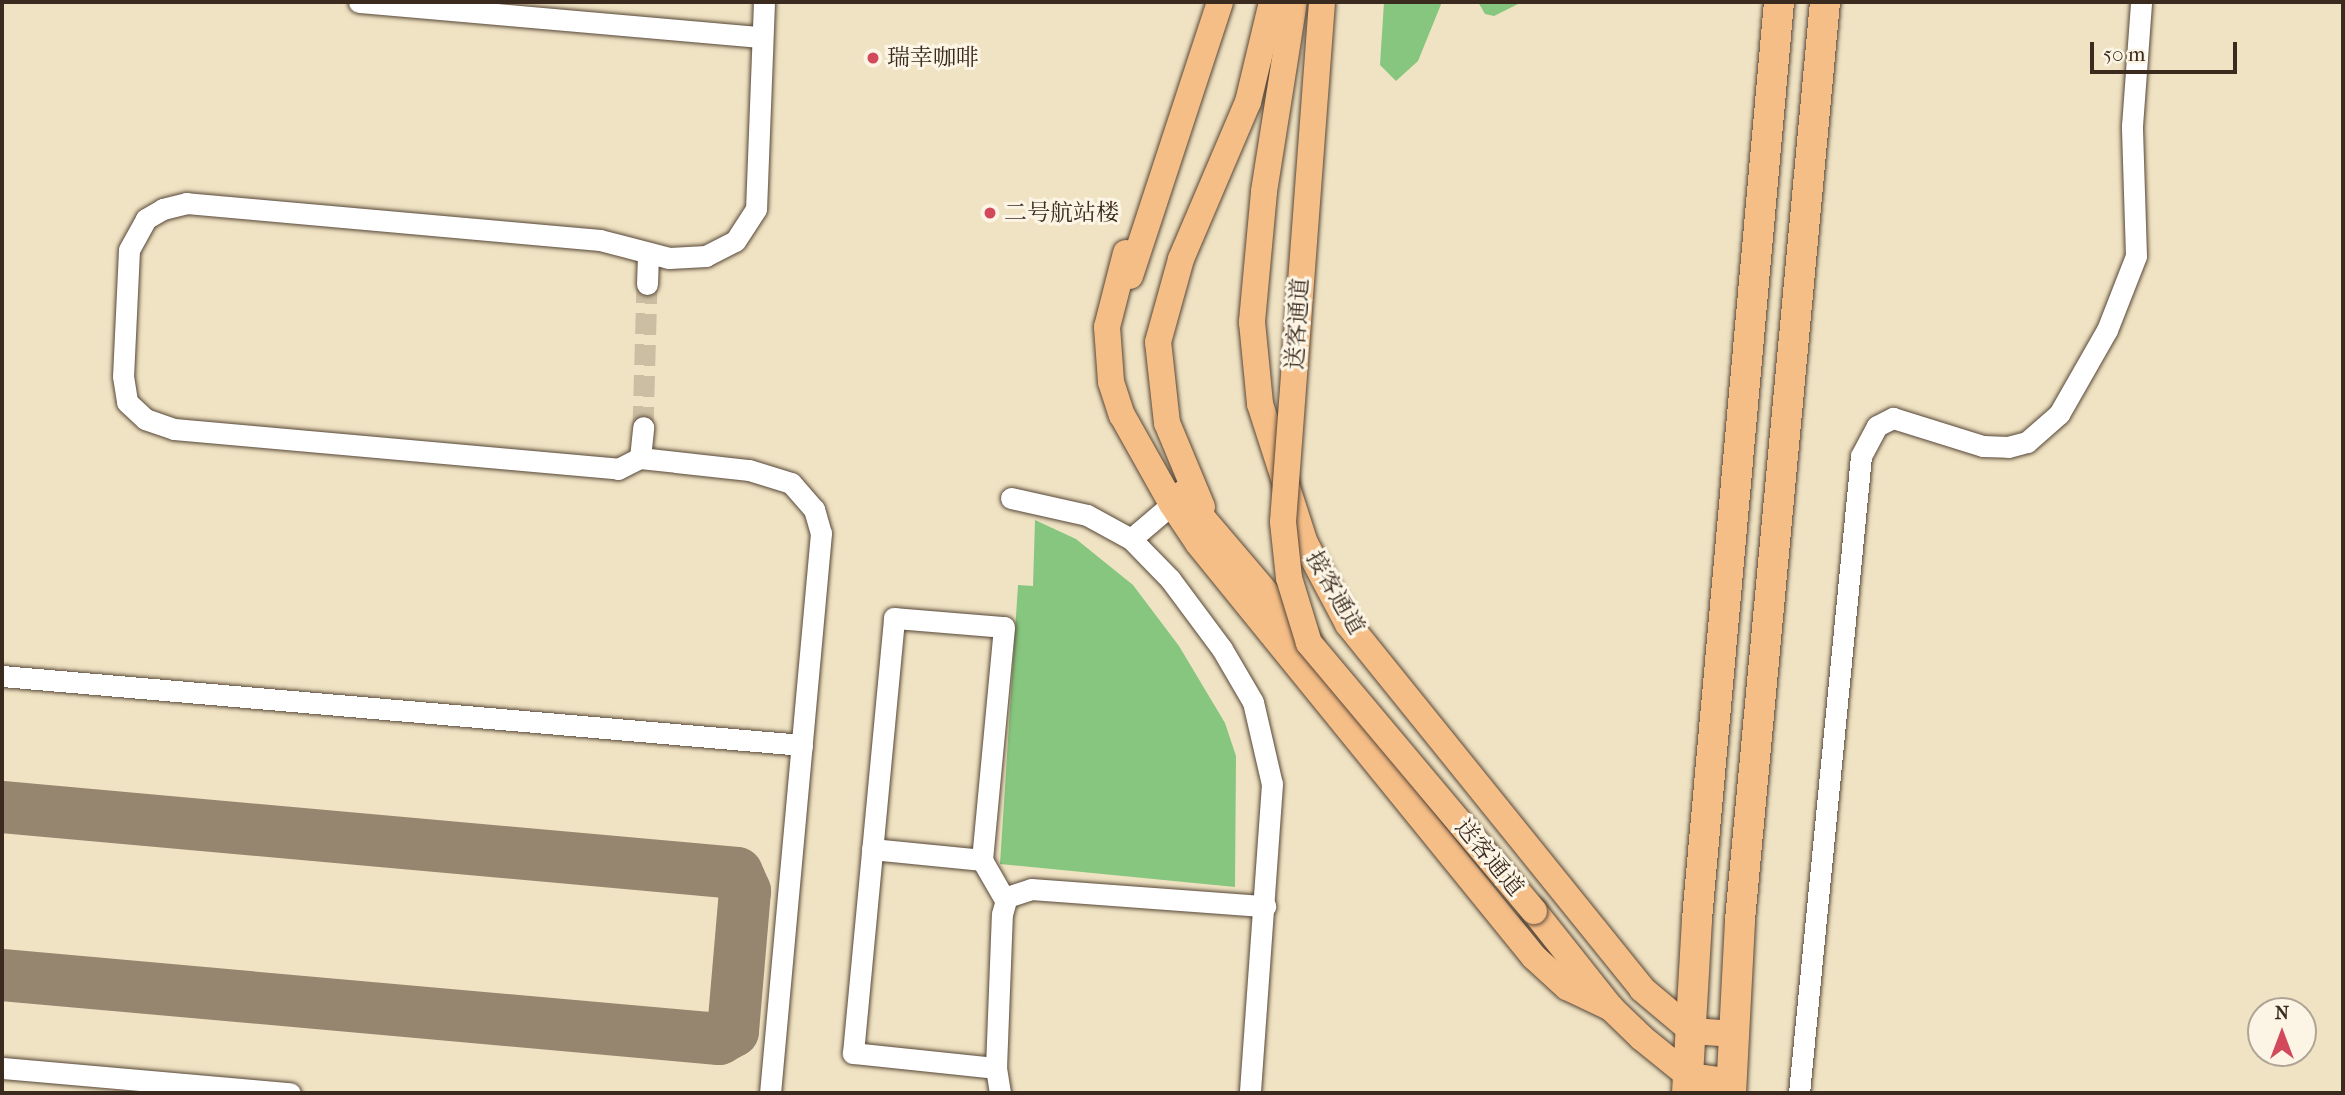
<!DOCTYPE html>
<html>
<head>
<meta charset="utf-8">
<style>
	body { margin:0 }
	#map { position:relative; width:2345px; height:1095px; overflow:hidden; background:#f0e3c3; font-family:"IM FELL French Canon","Noto Serif SC",serif }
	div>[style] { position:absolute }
	.green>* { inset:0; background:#86c67e }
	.taxiway>* { height:52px; margin:-26px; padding:0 26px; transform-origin:26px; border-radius:26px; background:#968670 }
	.minor-tunnel>* { height:21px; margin-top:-10.5px; transform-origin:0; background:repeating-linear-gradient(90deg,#ccbea2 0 21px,transparent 0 31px) }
	.roads { filter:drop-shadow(0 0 2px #564637) drop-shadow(0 0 2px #564637) }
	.minor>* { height:21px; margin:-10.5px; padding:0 10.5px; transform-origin:10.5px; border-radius:10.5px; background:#fff }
	.major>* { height:26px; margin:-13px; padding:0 13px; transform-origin:13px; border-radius:13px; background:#f6be87 }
	.highway>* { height:30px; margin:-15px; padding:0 15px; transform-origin:15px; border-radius:15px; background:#f6be87 }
	.bridges { filter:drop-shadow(0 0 2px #564637) drop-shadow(0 0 2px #564637) }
	.major-bridge>* { height:26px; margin:-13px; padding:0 13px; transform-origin:13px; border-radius:13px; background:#f6be87 }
	.dots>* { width:19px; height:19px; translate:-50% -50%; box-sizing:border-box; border:4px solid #fcf5e5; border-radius:50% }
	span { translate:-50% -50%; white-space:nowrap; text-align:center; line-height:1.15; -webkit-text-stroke:6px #fcf5e5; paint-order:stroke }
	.poi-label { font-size:23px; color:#3b2a1e }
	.left { translate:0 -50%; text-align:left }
	.street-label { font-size:23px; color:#3b2a1e }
	.frame { position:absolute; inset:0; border:4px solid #3b2a1e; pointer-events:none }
	.north { position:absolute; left:2247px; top:997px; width:70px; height:70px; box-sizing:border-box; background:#fcf5e5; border:2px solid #afa495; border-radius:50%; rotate:0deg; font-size:19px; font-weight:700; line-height:28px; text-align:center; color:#3b2a1e }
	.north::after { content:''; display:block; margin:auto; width:24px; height:32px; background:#d1495b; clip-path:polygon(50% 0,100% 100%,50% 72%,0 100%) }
	.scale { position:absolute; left:2090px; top:42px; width:147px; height:32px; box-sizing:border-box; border:4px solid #3b2a1e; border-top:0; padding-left:9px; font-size:21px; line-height:24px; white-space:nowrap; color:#3b2a1e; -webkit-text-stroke:5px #fcf5e5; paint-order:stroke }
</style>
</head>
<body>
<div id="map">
	<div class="green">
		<i style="clip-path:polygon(1384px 2px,1442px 2px,1418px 61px,1396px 81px,1380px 65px)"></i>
		<i style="clip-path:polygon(1478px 2px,1522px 2px,1494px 16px,1485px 14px)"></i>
		<i style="clip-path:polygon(1035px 520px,1076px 539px,1133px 585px,1179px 646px,1225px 723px,1236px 756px,1235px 887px,1000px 864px,1018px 585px,1033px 586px)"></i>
	</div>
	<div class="taxiway">
		<i style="left:2px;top:807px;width:738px;rotate:5.13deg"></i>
		<i style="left:737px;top:873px;width:20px;rotate:66deg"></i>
		<i style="left:745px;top:891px;width:141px;rotate:94.9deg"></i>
		<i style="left:733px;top:1031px;width:16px;rotate:150deg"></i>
		<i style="left:719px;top:1039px;width:720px;rotate:-174.9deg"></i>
	</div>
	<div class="minor-tunnel">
		<i style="left:643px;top:427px;width:143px;rotate:-88.4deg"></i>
	</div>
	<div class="roads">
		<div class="minor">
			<i style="left:359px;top:2px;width:404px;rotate:5deg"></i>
			<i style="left:764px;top:2px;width:207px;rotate:92.2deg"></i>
			<i style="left:756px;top:209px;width:38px;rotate:123deg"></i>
			<i style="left:735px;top:241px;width:33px;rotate:153deg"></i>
			<i style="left:706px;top:256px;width:37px;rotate:177deg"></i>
			<i style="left:669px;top:258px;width:71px;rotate:-165.4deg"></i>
			<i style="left:600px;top:240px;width:415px;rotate:-174.9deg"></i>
			<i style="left:187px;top:203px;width:25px;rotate:166deg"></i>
			<i style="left:163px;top:209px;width:20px;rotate:150deg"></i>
			<i style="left:146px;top:219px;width:35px;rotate:119deg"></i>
			<i style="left:129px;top:250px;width:126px;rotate:92.7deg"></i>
			<i style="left:123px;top:376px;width:26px;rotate:81deg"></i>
			<i style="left:127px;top:402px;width:25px;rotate:43deg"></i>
			<i style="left:145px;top:419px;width:31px;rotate:19deg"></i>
			<i style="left:174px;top:429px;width:446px;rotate:5.1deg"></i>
			<i style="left:618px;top:469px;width:25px;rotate:-27deg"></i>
			<i style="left:640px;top:458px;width:110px;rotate:6.3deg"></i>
			<i style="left:749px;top:470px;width:44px;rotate:17.2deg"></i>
			<i style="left:791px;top:483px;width:35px;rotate:49deg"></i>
			<i style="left:814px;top:509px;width:25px;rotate:74deg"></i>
			<i style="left:821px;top:533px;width:562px;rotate:95.2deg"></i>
			<i style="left:647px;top:284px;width:28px;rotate:-88deg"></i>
			<i style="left:640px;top:458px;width:31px;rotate:-84deg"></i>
			<i style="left:1011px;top:498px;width:78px;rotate:12.6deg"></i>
			<i style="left:1087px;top:515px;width:50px;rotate:28.6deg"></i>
			<i style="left:1131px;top:539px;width:56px;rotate:45.7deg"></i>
			<i style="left:1170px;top:579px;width:87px;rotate:53.4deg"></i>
			<i style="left:1222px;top:649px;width:61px;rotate:59.7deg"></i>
			<i style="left:1253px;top:702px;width:84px;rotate:77deg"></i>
			<i style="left:1272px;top:784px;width:310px;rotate:94.1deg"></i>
			<i style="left:1131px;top:539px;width:54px;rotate:-40.5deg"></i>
			<i style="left:2px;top:676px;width:803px;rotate:4.93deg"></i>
			<i style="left:872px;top:849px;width:111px;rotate:5.7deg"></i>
			<i style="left:2px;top:1068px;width:289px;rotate:5deg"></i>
			<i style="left:996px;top:1068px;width:144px;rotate:-174deg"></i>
			<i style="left:853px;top:1053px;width:437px;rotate:-84.6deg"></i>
			<i style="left:894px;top:618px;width:110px;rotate:4.7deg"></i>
			<i style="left:1004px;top:627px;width:234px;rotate:95.4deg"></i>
			<i style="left:982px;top:860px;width:46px;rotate:60.1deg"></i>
			<i style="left:1000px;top:1093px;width:25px;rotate:-99deg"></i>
			<i style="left:996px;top:1068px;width:154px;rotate:-87.8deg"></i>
			<i style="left:1002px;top:914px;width:18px;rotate:-74deg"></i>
			<i style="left:1007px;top:897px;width:25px;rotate:-18deg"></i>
			<i style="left:1031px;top:889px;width:235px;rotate:4.2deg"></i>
			<i style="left:1799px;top:1093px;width:640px;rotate:-84.44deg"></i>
			<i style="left:1861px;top:456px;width:34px;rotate:-62deg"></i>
			<i style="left:1877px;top:426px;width:18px;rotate:-27deg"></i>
			<i style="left:1893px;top:418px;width:94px;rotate:17.3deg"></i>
			<i style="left:1983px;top:446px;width:25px;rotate:2deg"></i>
			<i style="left:2008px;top:447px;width:20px;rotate:-15deg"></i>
			<i style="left:2027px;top:442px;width:43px;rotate:-41.2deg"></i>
			<i style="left:2059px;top:414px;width:97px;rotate:-60.3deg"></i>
			<i style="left:2107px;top:330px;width:79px;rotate:-68.6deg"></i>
			<i style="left:2136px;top:256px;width:130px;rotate:-91.8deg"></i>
			<i style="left:2132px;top:126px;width:124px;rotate:-85.8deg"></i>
		</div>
		<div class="major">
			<i style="left:1294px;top:2px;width:192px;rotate:99deg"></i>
			<i style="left:1264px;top:192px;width:131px;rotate:95.3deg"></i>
			<i style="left:1252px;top:322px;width:82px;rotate:84.4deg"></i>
			<i style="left:1260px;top:404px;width:146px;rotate:72.1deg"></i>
			<i style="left:1305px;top:543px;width:92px;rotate:62deg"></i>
			<i style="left:1348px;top:624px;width:469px;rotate:51.1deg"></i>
			<i style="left:1642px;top:989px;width:65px;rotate:40deg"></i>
			<i style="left:1692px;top:1031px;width:43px;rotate:4deg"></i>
			<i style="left:1126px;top:253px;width:76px;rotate:104.4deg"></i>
			<i style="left:1107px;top:327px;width:55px;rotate:85.8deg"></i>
			<i style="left:1111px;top:382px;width:35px;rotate:72deg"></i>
			<i style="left:1122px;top:415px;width:102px;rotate:60.7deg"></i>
			<i style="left:1172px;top:504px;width:47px;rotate:56.3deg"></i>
			<i style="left:1198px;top:543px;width:533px;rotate:50.94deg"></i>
			<i style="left:1534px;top:957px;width:45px;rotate:42.3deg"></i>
			<i style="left:1567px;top:987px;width:49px;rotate:25.5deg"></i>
			<i style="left:1130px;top:276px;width:288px;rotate:-71.8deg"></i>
			<i style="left:1182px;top:494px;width:196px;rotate:49.6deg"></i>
			<i style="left:1202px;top:507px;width:91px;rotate:-112.6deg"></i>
			<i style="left:1167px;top:423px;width:81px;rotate:-96.3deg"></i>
			<i style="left:1158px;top:342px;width:86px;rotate:-74.5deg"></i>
			<i style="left:1181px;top:259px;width:171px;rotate:-66.9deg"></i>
			<i style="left:1248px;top:102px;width:103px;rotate:-76.5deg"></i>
			<i style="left:1534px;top:911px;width:124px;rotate:51.6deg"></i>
			<i style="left:1611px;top:1008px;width:43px;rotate:44.1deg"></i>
			<i style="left:1642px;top:1038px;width:60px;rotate:39deg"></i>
			<i style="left:1689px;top:1076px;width:43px;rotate:7.9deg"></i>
		</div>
		<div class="highway">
			<i style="left:1687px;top:1093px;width:174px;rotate:-86.7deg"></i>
			<i style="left:1697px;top:919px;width:921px;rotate:-84.89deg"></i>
			<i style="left:1731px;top:1093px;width:173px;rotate:-87deg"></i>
			<i style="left:1740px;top:920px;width:922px;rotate:-84.71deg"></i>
		</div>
	</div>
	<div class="bridges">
		<div class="major-bridge">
			<i style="left:1322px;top:2px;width:521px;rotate:94.29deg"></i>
			<i style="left:1283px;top:522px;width:56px;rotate:83.9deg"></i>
			<i style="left:1289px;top:578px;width:68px;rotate:72.9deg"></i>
			<i style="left:1309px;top:643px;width:350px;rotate:50deg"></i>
		</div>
	</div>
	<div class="dots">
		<i style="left:873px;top:58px;background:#d1495b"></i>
		<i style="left:990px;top:213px;background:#d1495b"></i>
	</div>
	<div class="poi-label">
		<span class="left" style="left:887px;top:58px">瑞幸咖啡</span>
		<span class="left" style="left:1004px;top:213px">二号航站楼</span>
	</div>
	<div class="street-label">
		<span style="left:1298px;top:324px;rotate:-86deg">送客通道</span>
		<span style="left:1335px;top:593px;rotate:60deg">接客通道</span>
		<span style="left:1489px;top:858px;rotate:50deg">送客通道</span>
	</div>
	<div class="frame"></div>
	<div class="north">N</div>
	<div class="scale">50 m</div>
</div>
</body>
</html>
